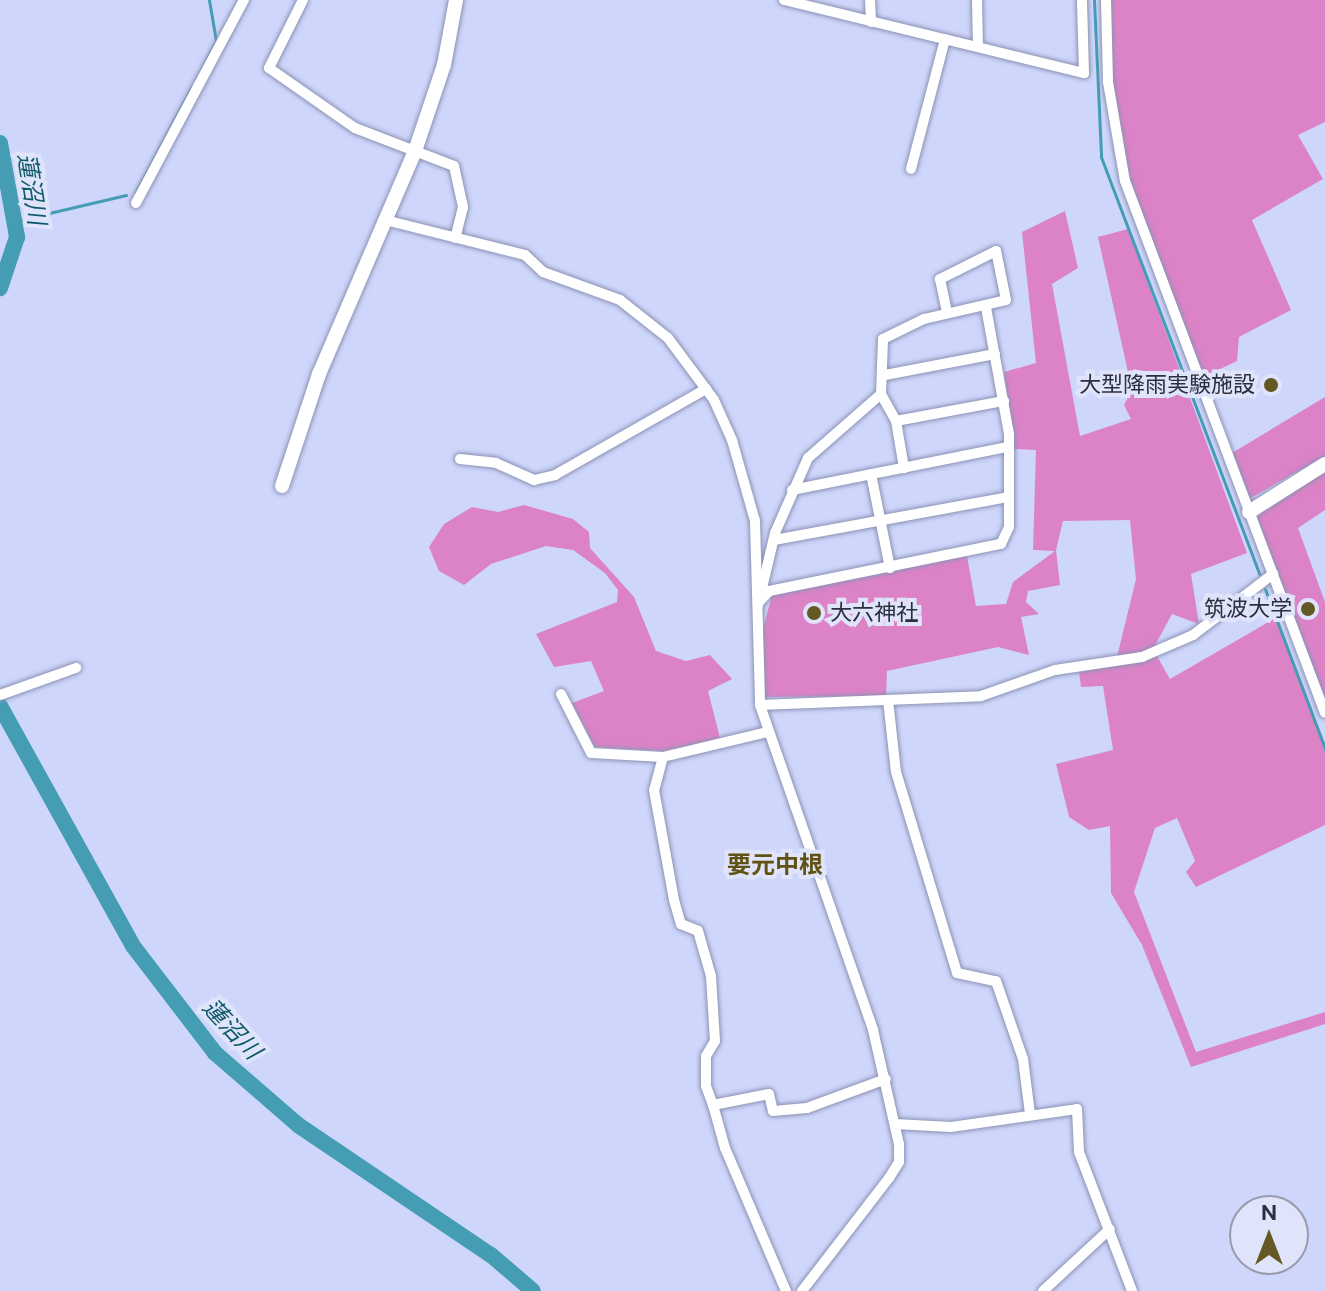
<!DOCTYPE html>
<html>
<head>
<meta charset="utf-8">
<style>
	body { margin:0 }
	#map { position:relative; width:1325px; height:1291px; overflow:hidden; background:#ced6fb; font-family:"DM Sans","Noto Sans JP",sans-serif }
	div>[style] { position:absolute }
	.green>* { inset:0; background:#dc83c7 }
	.stream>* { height:3px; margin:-1.5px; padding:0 1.5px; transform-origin:1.5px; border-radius:1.5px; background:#449db3 }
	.river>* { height:16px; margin:-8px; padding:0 8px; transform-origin:8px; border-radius:8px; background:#449db3 }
	.roads { filter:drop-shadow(0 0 2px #8b92b4) drop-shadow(0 0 2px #8b92b4) }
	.street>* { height:10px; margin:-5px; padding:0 5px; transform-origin:5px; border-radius:5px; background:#fff }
	.secondary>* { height:14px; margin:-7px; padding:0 7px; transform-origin:7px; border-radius:7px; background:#fff }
	.dots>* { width:22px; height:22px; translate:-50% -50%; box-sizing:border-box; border:4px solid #dfe4fa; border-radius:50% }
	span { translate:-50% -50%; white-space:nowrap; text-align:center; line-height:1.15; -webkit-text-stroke:8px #dfe4fa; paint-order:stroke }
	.poi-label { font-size:22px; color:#2b2e3c }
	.right { translate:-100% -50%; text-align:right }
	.left { translate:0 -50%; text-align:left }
	.water-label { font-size:24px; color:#105b6a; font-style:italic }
	.neighbourhood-label { font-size:24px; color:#605215; font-weight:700 }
	.north { position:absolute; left:1229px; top:1195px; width:80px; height:80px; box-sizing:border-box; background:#dfe4fa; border:2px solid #979bae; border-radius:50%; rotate:0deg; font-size:22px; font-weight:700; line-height:32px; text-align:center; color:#2b2e3c }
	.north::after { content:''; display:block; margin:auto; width:28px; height:36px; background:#645825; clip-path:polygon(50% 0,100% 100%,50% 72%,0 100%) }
</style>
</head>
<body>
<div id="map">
	<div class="green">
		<i style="clip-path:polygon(1110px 0,1325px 0,1325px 122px,1298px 135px,1323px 179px,1252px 220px,1291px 310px,1239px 337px,1237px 361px,1203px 377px,1128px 176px,1113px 93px)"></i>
		<i style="clip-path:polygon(1065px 211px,1078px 268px,1052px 284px,1080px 436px,1131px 419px,1124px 405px,1132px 390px,1098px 237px,1128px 229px,1247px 553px,1191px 574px,1199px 624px,1172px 614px,1153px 649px,1170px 679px,1277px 617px,1325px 744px,1325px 825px,1196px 887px,1186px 872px,1195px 861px,1177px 818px,1155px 828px,1134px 892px,1196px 1052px,1325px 1012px,1325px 1024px,1191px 1067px,1142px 945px,1111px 893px,1110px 826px,1089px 830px,1069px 817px,1056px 764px,1113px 750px,1103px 686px,1081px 687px,1079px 672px,1115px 665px,1136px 579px,1130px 520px,1063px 521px,1056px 550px,1060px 585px,1028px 591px,1026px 602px,1039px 614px,1021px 617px,1029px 655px,998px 647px,887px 671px,886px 696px,764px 697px,758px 648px,772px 595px,967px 556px,976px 606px,1006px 604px,1013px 582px,1055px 551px,1033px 550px,1036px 450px,1014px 449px,1004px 372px,1036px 363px,1022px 232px)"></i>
		<i style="clip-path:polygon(1325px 397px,1325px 456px,1249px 499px,1232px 453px)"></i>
		<i style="clip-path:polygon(1325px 470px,1325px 510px,1298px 528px,1325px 602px,1325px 698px,1257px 519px,1263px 508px)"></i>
		<i style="clip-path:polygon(524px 505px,573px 519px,589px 532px,590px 548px,634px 597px,656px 651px,686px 661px,710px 655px,732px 679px,708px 691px,720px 738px,663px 751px,595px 747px,572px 703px,604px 691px,591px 661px,554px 667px,536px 634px,617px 602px,618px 590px,605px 573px,573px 550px,546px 546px,491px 564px,464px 585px,439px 571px,429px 547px,444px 524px,472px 507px,498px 512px)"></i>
	</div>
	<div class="stream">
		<i style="left:1094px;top:0;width:157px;rotate:87.4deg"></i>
		<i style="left:1101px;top:157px;width:446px;rotate:69.2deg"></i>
		<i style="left:196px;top:80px;width:44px;rotate:-62.9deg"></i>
		<i style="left:216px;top:41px;width:42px;rotate:-99.7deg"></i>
		<i style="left:136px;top:192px;width:118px;rotate:-62.1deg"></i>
		<i style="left:15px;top:221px;width:114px;rotate:-13.2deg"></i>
		<i style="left:1265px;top:589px;width:171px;rotate:69.4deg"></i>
	</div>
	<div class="river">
		<i style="left:0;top:143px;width:96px;rotate:79.7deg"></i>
		<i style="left:17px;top:237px;width:54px;rotate:108.4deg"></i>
		<i style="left:0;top:706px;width:274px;rotate:61deg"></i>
		<i style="left:133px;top:946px;width:135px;rotate:52.5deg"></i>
		<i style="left:215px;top:1053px;width:110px;rotate:40.9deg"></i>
		<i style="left:298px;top:1125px;width:233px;rotate:34deg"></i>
		<i style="left:491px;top:1255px;width:55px;rotate:40.6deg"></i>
	</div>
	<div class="roads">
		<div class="street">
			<i style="left:303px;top:0;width:76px;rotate:116.6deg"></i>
			<i style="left:269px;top:68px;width:105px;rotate:34.9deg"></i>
			<i style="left:355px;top:128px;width:106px;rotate:21deg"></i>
			<i style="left:454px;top:166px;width:42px;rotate:77.6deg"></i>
			<i style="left:463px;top:207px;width:32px;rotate:104deg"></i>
			<i style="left:784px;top:0;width:309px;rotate:13.7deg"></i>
			<i style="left:1084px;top:73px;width:73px;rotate:-91.6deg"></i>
			<i style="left:870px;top:0;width:22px;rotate:87deg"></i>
			<i style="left:977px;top:0;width:46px;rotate:88.8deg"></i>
			<i style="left:1106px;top:0;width:82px;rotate:88.6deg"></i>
			<i style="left:1108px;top:82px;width:100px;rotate:80.3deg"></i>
			<i style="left:1125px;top:181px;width:568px;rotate:69.4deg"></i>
			<i style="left:911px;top:169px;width:134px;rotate:-75.3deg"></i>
			<i style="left:136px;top:203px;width:230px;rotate:-62deg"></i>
			<i style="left:385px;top:220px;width:144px;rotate:14deg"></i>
			<i style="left:525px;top:255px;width:25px;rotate:43deg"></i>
			<i style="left:543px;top:272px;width:82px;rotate:20deg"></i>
			<i style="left:620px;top:300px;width:61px;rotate:38.4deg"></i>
			<i style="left:668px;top:338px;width:77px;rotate:53.4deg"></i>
			<i style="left:714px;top:400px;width:44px;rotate:65.8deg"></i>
			<i style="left:732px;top:440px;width:84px;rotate:74.1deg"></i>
			<i style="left:755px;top:521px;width:184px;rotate:88.4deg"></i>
			<i style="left:760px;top:705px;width:344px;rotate:70.8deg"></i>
			<i style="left:873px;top:1030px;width:117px;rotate:77.2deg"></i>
			<i style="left:899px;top:1144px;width:18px;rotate:90deg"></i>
			<i style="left:899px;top:1162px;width:19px;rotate:122deg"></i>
			<i style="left:889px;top:1178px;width:143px;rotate:127.6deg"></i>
			<i style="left:885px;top:375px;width:112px;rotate:-10.8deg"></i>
			<i style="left:881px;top:394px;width:31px;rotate:61deg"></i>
			<i style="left:896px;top:421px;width:48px;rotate:80.3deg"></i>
			<i style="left:896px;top:421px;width:110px;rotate:-10.5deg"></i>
			<i style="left:460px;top:459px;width:36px;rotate:6deg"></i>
			<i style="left:496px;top:463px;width:42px;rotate:24.1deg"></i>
			<i style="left:534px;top:480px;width:22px;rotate:-13deg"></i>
			<i style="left:555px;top:475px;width:174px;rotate:-29.7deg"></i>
			<i style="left:871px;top:474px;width:96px;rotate:78.6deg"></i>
			<i style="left:792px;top:490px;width:220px;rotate:-11.3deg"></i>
			<i style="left:774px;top:540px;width:239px;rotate:-10.4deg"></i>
			<i style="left:761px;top:600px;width:12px;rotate:-48deg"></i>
			<i style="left:769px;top:591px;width:237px;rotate:-11.5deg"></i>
			<i style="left:1001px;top:544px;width:19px;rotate:-65deg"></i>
			<i style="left:1009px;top:527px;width:93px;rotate:-90deg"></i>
			<i style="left:1009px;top:434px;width:129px;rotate:-100.3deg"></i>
			<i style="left:758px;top:605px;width:74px;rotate:-76.7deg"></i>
			<i style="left:775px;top:533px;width:82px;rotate:-66.3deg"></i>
			<i style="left:808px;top:458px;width:97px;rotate:-41.2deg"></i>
			<i style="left:881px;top:394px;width:55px;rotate:-87.9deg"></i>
			<i style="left:883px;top:339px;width:46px;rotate:-26deg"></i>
			<i style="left:924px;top:319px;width:84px;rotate:-13deg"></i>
			<i style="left:1006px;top:300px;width:50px;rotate:-101.5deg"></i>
			<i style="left:996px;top:251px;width:63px;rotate:153.4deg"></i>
			<i style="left:940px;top:279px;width:35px;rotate:78deg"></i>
			<i style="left:561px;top:694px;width:66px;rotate:63deg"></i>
			<i style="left:591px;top:753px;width:72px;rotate:3.2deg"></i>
			<i style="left:663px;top:757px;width:107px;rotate:-13.5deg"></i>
			<i style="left:0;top:695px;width:81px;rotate:-19.6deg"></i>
			<i style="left:888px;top:700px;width:72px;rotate:83.7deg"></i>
			<i style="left:896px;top:772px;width:210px;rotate:73.1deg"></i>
			<i style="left:957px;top:973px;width:40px;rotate:12deg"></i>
			<i style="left:996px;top:981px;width:83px;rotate:70.9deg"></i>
			<i style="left:1023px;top:1059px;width:55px;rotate:82.7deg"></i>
			<i style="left:760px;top:705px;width:221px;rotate:-2.3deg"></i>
			<i style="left:981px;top:696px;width:78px;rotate:-19.4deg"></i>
			<i style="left:1055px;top:670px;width:88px;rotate:-8.5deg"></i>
			<i style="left:1142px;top:657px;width:56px;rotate:-23.3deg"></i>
			<i style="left:1193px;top:635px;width:101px;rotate:-37.3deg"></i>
			<i style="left:663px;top:757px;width:34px;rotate:105deg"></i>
			<i style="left:654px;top:790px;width:112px;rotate:79.7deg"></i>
			<i style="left:674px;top:900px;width:25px;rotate:74deg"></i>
			<i style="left:681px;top:924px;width:18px;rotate:22deg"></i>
			<i style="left:698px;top:931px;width:47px;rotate:73.9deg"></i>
			<i style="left:711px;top:976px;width:65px;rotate:86.5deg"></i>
			<i style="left:715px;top:1041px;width:17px;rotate:121deg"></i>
			<i style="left:706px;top:1056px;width:30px;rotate:90deg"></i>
			<i style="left:706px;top:1086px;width:20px;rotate:70deg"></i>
			<i style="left:713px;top:1105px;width:57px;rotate:-11.1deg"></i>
			<i style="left:769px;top:1094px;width:17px;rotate:77deg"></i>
			<i style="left:773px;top:1111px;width:34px;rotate:-5deg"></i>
			<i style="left:807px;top:1108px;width:84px;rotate:-20.2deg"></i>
			<i style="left:713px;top:1105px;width:45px;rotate:74.4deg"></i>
			<i style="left:725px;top:1148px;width:155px;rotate:66.9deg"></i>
			<i style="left:895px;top:1124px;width:56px;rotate:3.1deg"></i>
			<i style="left:951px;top:1127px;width:127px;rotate:-8.1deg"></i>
			<i style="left:1077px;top:1109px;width:43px;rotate:87.3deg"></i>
			<i style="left:1079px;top:1152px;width:149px;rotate:69.1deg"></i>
			<i style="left:1043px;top:1291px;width:91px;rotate:-42.8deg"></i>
		</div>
		<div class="secondary">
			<i style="left:282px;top:486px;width:118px;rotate:-71.7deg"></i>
			<i style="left:319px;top:374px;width:243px;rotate:-66.7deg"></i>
			<i style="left:415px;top:151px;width:91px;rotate:-71.4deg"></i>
			<i style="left:444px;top:65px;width:66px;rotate:-79.5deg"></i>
			<i style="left:1249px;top:512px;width:90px;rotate:-32.3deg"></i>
		</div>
	</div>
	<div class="dots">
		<i style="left:1271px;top:385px;background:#645825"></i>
		<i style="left:1308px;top:609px;background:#645825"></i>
		<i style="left:814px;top:613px;background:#645825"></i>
	</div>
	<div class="poi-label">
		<span class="right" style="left:1255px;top:385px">大型降雨実験施設</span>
		<span class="right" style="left:1292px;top:609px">筑波大学</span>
		<span class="left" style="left:830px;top:613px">大六神社</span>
	</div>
	<div class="water-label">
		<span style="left:32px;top:189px;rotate:81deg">蓮沼川</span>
		<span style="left:232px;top:1029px;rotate:47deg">蓮沼川</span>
	</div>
	<div class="neighbourhood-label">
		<span style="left:775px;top:865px">要元中根</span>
	</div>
	<div class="north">N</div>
</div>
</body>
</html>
